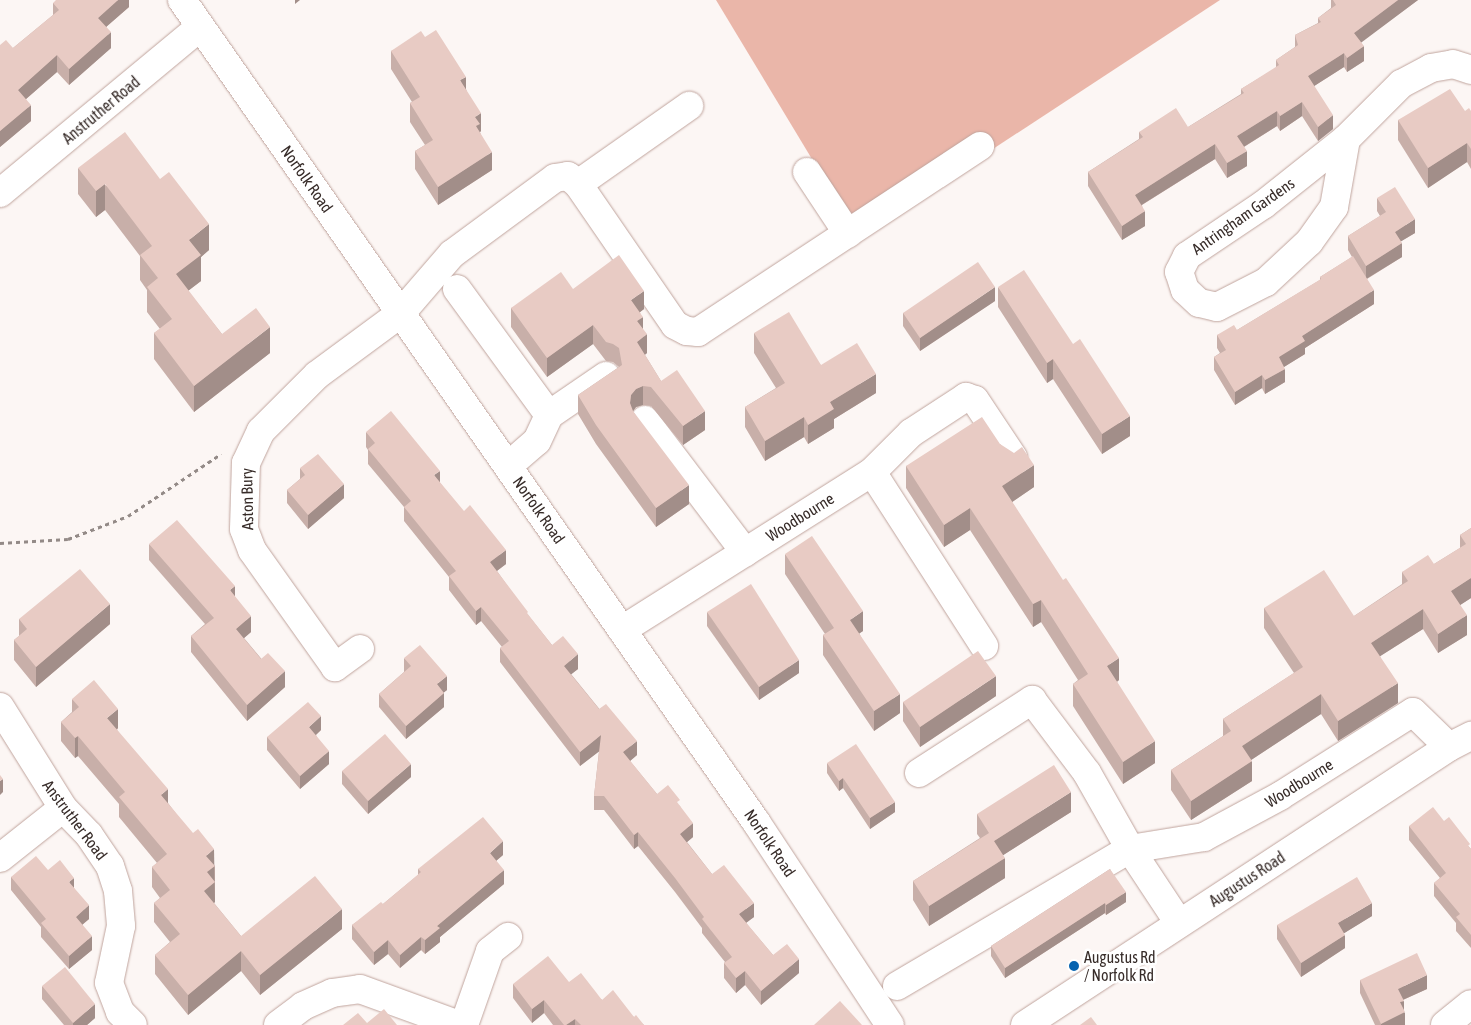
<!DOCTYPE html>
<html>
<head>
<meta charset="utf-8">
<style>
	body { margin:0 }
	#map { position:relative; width:1471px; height:1025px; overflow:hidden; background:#fcf6f4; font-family:"Asap Condensed",sans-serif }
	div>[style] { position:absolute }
	.green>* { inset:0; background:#eab6a9 }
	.path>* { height:3px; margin-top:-1.5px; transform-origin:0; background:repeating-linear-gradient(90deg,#938a87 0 4px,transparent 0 8px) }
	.roads { filter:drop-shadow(0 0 1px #c0a49d) drop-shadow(0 0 1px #c0a49d) }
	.minor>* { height:28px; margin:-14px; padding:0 14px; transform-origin:14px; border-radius:14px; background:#fff }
	.major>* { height:28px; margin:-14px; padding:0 14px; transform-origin:14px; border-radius:14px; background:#fff }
	.wall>* { inset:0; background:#c8afa9 }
	.shaded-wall>* { inset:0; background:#a28e89 }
	.building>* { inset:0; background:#e8cbc4 }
	.dots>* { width:14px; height:14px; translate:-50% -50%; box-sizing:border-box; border:2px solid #fff; border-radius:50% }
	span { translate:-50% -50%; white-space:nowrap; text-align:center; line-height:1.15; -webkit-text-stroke:5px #fff; paint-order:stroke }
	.street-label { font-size:16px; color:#372c29 }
	.poi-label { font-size:16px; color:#372c29 }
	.left { translate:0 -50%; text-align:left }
</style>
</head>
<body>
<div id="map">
	<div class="green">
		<i style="clip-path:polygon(716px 0,1220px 0,859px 237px)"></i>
	</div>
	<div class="path">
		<i style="left:0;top:543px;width:68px;rotate:-3.4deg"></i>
		<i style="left:68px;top:539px;width:64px;rotate:-21deg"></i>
		<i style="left:128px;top:516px;width:112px;rotate:-33.7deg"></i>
	</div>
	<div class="roads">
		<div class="minor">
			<i style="left:1346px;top:139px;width:69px;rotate:100deg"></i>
			<i style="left:1334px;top:207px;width:43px;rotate:125.5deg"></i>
			<i style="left:1309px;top:242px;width:59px;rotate:137.1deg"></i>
			<i style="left:1266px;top:282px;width:55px;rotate:153deg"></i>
			<i style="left:1217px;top:307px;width:18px;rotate:-167deg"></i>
			<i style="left:1199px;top:303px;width:19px;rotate:-137deg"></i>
			<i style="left:1185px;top:290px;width:19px;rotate:-108deg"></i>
			<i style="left:1179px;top:272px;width:18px;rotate:-63deg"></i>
			<i style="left:1187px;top:256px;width:92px;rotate:-33.9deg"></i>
			<i style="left:1263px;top:205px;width:106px;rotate:-38.5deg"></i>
			<i style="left:1346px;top:139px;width:78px;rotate:-45deg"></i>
			<i style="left:1401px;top:84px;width:34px;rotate:-28deg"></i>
			<i style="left:1431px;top:68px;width:22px;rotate:-10deg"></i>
			<i style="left:1453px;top:64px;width:19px;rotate:18deg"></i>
			<i style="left:807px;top:172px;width:74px;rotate:56.5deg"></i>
			<i style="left:578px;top:184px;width:136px;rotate:-35.1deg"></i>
			<i style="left:0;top:193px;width:260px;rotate:-39.7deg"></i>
			<i style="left:457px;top:289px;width:156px;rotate:53.9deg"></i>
			<i style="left:645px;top:420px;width:166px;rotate:52.9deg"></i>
			<i style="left:508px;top:466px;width:38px;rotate:-41deg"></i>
			<i style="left:537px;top:441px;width:29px;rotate:-65deg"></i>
			<i style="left:549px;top:415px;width:69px;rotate:-34.4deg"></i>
			<i style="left:872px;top:472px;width:207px;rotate:57.2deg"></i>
			<i style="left:622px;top:630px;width:296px;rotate:-32.3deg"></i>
			<i style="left:872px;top:472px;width:55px;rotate:-45deg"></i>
			<i style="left:911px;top:433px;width:66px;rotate:-33.2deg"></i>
			<i style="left:966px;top:397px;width:9px;rotate:18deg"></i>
			<i style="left:975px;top:400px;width:69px;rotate:56.3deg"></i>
			<i style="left:360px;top:649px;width:31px;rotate:144deg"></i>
			<i style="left:335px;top:667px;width:143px;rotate:-125.4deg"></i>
			<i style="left:252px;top:550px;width:22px;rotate:-111deg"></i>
			<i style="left:244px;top:529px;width:66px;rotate:-88.3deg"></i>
			<i style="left:246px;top:463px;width:35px;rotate:-65deg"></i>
			<i style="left:261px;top:431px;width:79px;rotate:-45deg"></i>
			<i style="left:317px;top:375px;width:104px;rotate:-36.4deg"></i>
			<i style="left:401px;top:313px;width:78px;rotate:-49.2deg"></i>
			<i style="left:452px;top:254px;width:128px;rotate:-36.4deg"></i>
			<i style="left:555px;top:178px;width:13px;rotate:-9deg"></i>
			<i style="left:568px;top:176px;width:13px;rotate:39deg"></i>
			<i style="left:578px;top:184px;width:171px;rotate:55.5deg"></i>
			<i style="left:675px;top:325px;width:13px;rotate:27deg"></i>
			<i style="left:687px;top:331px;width:11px;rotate:5deg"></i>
			<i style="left:698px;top:332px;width:338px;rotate:-33.4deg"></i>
			<i style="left:0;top:707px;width:119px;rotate:58deg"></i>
			<i style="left:63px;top:808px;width:37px;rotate:46deg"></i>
			<i style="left:89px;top:835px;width:37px;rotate:56deg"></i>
			<i style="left:110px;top:866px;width:26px;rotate:72deg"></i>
			<i style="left:118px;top:891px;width:35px;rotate:85deg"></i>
			<i style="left:121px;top:926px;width:58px;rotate:101.9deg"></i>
			<i style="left:109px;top:983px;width:31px;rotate:69deg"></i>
			<i style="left:120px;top:1012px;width:18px;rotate:45deg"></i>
			<i style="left:919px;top:773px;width:135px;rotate:-32.9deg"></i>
			<i style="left:1032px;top:700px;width:91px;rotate:53deg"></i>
			<i style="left:1087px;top:773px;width:87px;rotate:60.5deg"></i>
			<i style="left:1130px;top:849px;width:89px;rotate:56.5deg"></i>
			<i style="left:0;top:858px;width:80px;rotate:-38.4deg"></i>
			<i style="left:897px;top:986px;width:270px;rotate:-30.5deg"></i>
			<i style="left:1130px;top:849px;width:75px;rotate:-9.2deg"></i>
			<i style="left:1204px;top:837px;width:86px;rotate:-28.3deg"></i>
			<i style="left:1280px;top:796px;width:157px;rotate:-32.3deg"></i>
			<i style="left:1413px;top:712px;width:50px;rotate:44.2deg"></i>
			<i style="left:278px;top:1025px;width:31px;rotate:-37deg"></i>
			<i style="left:303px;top:1006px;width:32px;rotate:-24deg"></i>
			<i style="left:332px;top:993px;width:28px;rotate:-8deg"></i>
			<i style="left:360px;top:989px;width:105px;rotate:20deg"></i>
			<i style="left:464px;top:1025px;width:78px;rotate:-70.6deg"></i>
			<i style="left:490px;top:951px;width:23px;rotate:-38deg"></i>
			<i style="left:1025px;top:1025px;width:507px;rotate:-33.25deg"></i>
			<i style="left:1449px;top:747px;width:25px;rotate:-27deg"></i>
			<i style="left:1445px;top:1025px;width:33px;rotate:-39deg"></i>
		</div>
		<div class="major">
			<i style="left:182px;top:0;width:1003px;rotate:55.07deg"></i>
			<i style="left:756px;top:822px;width:243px;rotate:56.6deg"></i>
		</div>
	</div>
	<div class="wall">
		<i style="clip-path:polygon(129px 0,129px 7px,106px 27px,111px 48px,69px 85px,57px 72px,26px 99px,31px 121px,0 147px,0 45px,13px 48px,53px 15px,53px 3px)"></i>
		<i style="clip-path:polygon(1331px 0,1418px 0,1361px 42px,1364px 61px,1347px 72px,1344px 67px,1314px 86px,1333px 129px,1318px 141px,1302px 116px,1280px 131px,1277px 126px,1244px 147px,1247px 166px,1227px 178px,1215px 159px,1142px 205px,1145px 226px,1122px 240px,1088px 186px,1088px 172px,1139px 139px,1139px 132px,1188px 127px,1241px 94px,1241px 89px,1276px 68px,1276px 60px,1295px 47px,1295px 35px,1318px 23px,1318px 18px,1331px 8px)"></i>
		<i style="clip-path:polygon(425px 37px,466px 89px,481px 131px,480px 132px,492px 170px,438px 205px,415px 169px,415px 151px,425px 145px,410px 122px,410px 103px,412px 102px,391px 69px,391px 51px)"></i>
		<i style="clip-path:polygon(1471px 111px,1471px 169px,1467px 162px,1428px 188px,1398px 140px,1398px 120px)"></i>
		<i style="clip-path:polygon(78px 168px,209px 250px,201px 257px,201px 281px,188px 291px,222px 334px,270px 353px,194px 412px,154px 359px,154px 333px,160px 329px,147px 312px,147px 290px,140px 280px,140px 256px,105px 210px,96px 217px,78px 194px)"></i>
		<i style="clip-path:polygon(1377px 198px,1415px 233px,1401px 241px,1402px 257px,1367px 279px,1374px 304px,1305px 348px,1305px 354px,1284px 367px,1285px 382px,1265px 394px,1262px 388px,1235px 405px,1214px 370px,1214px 357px,1220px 353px,1217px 348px,1217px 335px,1237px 330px,1320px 280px,1320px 277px,1352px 257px,1348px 250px,1348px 236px,1380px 216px,1377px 211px)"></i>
		<i style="clip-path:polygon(998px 287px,1130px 436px,1102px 454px,1053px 379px,1047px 383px,998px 307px)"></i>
		<i style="clip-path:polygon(573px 289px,644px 309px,640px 312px,647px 353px,645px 355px,661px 381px,705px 430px,683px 445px,651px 406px,643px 405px,636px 407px,633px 411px,689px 504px,656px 527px,596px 444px,578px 414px,578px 395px,619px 367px,613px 362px,606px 361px,593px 344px,547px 377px,511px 327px,511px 308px)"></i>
		<i style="clip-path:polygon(995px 301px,920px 351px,903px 326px,903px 313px)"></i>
		<i style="clip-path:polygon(754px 333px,821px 365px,876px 393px,834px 419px,834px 428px,808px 444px,804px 437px,765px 461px,745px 427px,745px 407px,776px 388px,754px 353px)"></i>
		<i style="clip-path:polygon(366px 432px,440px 483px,506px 564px,497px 571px,528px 615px,552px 645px,578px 669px,571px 674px,637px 755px,630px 761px,657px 794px,680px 806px,693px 837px,687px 842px,712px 874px,754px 917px,746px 923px,773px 955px,799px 973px,761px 1005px,745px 985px,736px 993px,724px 978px,724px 963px,725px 962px,702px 933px,702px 928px,675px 892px,638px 846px,634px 849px,604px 810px,594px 810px,594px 796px,599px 751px,580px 766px,500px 662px,500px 648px,502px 647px,481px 621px,476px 625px,449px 590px,449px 577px,404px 521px,404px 507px,368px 464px,368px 450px,366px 447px)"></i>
		<i style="clip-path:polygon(1000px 444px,1034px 487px,1012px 502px,1119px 680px,1117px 682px,1155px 763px,1123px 784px,1073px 706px,1073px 684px,1078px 680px,1041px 622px,1033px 627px,970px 530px,944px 547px,906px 488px,906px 466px)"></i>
		<i style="clip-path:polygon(300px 468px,344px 498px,308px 529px,287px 503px,287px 490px,300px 479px)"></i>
		<i style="clip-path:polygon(1471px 528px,1471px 598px,1460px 605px,1467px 635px,1438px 653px,1423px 629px,1380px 656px,1398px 703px,1338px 741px,1321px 714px,1251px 760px,1252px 781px,1191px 820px,1171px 790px,1171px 770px,1223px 736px,1223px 719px,1294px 673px,1264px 628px,1264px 608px,1354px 616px,1402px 584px,1402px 572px,1434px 564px,1460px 548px,1460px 535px)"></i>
		<i style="clip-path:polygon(149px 544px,235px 597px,251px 632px,244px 638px,285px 687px,247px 721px,191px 652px,191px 636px,205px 624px,149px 560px)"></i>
		<i style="clip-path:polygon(785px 554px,863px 631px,859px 633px,900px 713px,874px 731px,823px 655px,823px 635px,825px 634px,785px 574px)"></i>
		<i style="clip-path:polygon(707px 612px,799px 673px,759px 700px,707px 626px)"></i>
		<i style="clip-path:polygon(19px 619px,110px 624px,36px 687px,14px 660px,14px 640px,19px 636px)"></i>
		<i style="clip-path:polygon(404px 658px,447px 690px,444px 692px,444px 707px,406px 739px,379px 707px,379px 694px,404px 672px)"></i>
		<i style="clip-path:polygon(996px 696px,920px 747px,903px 721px,903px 702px)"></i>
		<i style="clip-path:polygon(72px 699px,118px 728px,117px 730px,168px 803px,215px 866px,215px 902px,214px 903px,241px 936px,342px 929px,260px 995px,241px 971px,188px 1015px,155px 974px,155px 955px,170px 942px,154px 922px,154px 903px,160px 898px,152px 887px,152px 867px,157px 863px,119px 817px,119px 804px,78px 756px,75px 758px,61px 741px,61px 722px,72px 712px)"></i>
		<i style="clip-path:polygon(321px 730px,316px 735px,329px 764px,300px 789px,267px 750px,267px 737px)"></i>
		<i style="clip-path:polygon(827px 763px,895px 812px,870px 829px,843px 788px,839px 791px,827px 773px)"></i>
		<i style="clip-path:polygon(342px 771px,411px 777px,368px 814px,342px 784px)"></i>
		<i style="clip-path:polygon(1071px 812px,1003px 855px,1005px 878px,929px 926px,913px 900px,913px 881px,980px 838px,977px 834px,977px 814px)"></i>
		<i style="clip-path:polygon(1444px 821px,1471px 849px,1471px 948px,1456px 931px,1456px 923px,1434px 896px,1434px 883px,1440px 878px,1409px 840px,1409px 826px)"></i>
		<i style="clip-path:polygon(503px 855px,496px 861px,504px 884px,440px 937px,440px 942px,425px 954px,421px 950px,400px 968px,388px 954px,374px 965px,352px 939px,352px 925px,383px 904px,418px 875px,418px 869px)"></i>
		<i style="clip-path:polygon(1110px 869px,1126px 902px,1106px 915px,1105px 913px,1005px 978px,991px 956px,991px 946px)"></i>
		<i style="clip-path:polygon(48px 870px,74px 888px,89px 919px,82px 925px,92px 950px,69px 969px,41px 937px,41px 927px,11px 890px,11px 877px)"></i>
		<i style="clip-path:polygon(1372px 916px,1344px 933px,1345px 948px,1301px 977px,1277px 939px,1277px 925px)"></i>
		<i style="clip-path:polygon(1360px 980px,1427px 989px,1403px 1000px,1405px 1025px,1375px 1025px,1360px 993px)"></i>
		<i style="clip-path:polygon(569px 982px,634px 1017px,644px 1025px,553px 1025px,544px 1013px,532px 1023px,513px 998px,513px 984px)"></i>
		<i style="clip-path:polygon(42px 986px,95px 1018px,87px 1025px,64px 1025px,42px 999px)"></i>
	</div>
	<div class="shaded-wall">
		<i style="clip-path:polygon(118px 0,129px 0,129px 7px,98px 34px,98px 18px)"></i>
		<i style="clip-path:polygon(295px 0,300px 0,295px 4px)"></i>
		<i style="clip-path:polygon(1398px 0,1418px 0,1354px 48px,1354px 33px)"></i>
		<i style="clip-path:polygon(111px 32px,111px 48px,69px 85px,69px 69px)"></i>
		<i style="clip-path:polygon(1364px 46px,1364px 61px,1347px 72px,1347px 58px)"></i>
		<i style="clip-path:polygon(1344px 53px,1344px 67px,1308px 90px,1308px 76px)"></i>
		<i style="clip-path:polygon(57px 55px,57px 72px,18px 106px,18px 90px)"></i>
		<i style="clip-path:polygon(466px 77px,466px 95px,460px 80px)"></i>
		<i style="clip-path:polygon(1302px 102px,1302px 116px,1280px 131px,1280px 116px)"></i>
		<i style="clip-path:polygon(31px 105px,31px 121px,0 147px,0 131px)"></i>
		<i style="clip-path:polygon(1277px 111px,1277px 126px,1237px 151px,1237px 136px)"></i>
		<i style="clip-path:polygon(481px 113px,481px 131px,480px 132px,480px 142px,476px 145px,475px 117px)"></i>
		<i style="clip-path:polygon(1333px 115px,1333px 129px,1318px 141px,1318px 127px)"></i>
		<i style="clip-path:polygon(1467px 143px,1467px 162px,1428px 188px,1428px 168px)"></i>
		<i style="clip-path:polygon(1215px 144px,1215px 159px,1135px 209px,1135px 195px)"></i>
		<i style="clip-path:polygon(1247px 151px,1247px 166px,1227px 178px,1227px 163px)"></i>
		<i style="clip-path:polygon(492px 152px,492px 170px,438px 205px,438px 187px)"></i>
		<i style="clip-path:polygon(105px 184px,105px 210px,96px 217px,96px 191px)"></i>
		<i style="clip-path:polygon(1145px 211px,1145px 226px,1122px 240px,1122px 226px)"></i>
		<i style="clip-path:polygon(1415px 219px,1415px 233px,1395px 245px,1395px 232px)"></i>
		<i style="clip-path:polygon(209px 224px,209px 250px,201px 257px,201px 281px,176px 300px,176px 274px,189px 240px)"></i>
		<i style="clip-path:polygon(1402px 243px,1402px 257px,1366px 279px,1366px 266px)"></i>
		<i style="clip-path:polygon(995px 287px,995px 301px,920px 351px,920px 338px)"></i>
		<i style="clip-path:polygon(1374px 290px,1374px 304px,1305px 348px,1305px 354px,1279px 370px,1279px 357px,1302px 336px)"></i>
		<i style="clip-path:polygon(644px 291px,644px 309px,631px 319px,631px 300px)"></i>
		<i style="clip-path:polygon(643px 317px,643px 335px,637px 321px)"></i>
		<i style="clip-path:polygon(593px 325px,593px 344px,547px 377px,547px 358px)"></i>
		<i style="clip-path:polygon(270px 327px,270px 353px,194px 412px,194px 386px)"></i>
		<i style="clip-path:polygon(647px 334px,647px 353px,637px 360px,637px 342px)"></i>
		<i style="clip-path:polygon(1053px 359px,1053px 379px,1047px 383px,1047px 363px)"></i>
		<i style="clip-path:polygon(1285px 369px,1285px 382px,1265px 394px,1265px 380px)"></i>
		<i style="clip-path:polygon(876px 374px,876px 393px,834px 419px,834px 428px,808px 444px,808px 425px,830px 402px)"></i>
		<i style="clip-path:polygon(1262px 375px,1262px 388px,1235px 405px,1235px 392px)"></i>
		<i style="clip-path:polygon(643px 386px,643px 405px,636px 407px,631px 414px,630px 403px,631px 395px,636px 389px)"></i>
		<i style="clip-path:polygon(705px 411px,705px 430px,683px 445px,683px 426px)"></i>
		<i style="clip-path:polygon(1130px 416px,1130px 436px,1102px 454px,1102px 434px)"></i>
		<i style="clip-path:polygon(804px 417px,804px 437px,765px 461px,765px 441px)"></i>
		<i style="clip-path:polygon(1034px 465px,1034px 487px,1002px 509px,1002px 486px)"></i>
		<i style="clip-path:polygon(440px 471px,440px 485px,434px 475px)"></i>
		<i style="clip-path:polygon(344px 484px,344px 498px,308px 529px,308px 515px)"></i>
		<i style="clip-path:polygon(689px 485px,689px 504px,656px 527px,656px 508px)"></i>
		<i style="clip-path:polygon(970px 508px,970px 530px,944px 547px,944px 525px)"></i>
		<i style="clip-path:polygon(506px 550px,506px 564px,490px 576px,490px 562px)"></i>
		<i style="clip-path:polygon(1471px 578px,1471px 598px,1451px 611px,1451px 591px)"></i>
		<i style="clip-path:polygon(235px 586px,235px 602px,230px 590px)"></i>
		<i style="clip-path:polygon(1041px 600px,1041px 622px,1033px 627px,1033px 604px)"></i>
		<i style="clip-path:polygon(110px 604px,110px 624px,36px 687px,36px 667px)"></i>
		<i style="clip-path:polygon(481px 607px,481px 621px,476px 625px,476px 611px)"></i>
		<i style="clip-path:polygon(1423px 609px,1423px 629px,1371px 662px,1371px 643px)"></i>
		<i style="clip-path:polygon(863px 611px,863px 631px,850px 640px,850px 620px)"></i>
		<i style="clip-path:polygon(1467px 615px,1467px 635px,1438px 653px,1438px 634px)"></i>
		<i style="clip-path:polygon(251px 616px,251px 632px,236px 645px,236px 629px)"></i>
		<i style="clip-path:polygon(578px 654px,578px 669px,564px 680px,564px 666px)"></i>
		<i style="clip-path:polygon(1119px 658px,1119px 680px,1107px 689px,1107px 666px)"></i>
		<i style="clip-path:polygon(799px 660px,799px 673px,759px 700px,759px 687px)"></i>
		<i style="clip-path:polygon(285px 671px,285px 687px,247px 721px,247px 705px)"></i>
		<i style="clip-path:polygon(447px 676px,447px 690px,437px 698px,437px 684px)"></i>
		<i style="clip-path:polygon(996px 676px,996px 696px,920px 747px,920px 727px)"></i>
		<i style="clip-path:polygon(1398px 683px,1398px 703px,1338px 741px,1338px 721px)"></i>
		<i style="clip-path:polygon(444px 693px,444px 707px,406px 739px,406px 726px)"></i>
		<i style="clip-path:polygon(900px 694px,900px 713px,874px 731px,874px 711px)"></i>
		<i style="clip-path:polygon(1321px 694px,1321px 714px,1242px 766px,1242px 746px)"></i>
		<i style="clip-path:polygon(118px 709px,118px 728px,107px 738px,107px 718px)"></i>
		<i style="clip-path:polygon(321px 716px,321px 730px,309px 741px,309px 727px)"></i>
		<i style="clip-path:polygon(601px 735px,601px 750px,580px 766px,580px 752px)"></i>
		<i style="clip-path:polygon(78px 736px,78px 756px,75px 758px,75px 738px)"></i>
		<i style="clip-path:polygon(637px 741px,637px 755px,623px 767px,623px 752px)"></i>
		<i style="clip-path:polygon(1155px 741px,1155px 763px,1123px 784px,1123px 762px)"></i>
		<i style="clip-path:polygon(329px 751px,329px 764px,300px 789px,300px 776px)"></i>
		<i style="clip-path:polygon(1252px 761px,1252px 781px,1191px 820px,1191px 801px)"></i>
		<i style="clip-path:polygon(411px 764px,411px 777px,368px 814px,368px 801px)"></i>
		<i style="clip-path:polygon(843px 778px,843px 788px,839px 791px,839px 781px)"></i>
		<i style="clip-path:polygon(3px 779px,3px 792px,0 795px,0 781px)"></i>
		<i style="clip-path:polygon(168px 789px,168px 809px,161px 795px)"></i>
		<i style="clip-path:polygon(1071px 792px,1071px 812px,994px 861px,994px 841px)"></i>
		<i style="clip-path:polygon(895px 802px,895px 812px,870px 829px,870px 818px)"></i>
		<i style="clip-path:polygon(693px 823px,693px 837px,680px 848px,680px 834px)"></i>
		<i style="clip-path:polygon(638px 832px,638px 846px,634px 849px,634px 835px)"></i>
		<i style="clip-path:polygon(503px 841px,503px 855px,490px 866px,490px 853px)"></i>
		<i style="clip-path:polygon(214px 849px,215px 902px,204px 911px,204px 891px,206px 856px)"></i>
		<i style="clip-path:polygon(1005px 858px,1005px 878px,929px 926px,929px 906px)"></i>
		<i style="clip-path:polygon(504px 870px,504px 884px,440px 937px,440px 942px,425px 954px,425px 940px,437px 926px)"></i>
		<i style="clip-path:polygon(74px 878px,74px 891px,69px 882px)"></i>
		<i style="clip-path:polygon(1126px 892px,1126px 902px,1106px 915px,1106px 905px)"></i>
		<i style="clip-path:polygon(754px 903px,754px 917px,739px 928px,739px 914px)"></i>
		<i style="clip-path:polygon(1105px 903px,1105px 913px,1005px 978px,1005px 968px)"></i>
		<i style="clip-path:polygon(1372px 903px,1372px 916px,1338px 937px,1338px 923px)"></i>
		<i style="clip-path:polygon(89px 905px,89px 919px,76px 930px,76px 917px)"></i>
		<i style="clip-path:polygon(342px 909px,342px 929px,260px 995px,260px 975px)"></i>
		<i style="clip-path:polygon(1345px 935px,1345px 948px,1301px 977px,1301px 963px)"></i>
		<i style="clip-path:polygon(92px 936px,92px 950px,69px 969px,69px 956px)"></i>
		<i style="clip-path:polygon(421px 937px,421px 950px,400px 968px,400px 955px)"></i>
		<i style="clip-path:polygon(388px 940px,388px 954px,374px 965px,374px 952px)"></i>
		<i style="clip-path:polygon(241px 951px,241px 971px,188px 1015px,188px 995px)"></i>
		<i style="clip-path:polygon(799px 959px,799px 973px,761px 1005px,761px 991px)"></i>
		<i style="clip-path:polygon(745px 971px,745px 985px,736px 993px,736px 978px)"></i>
		<i style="clip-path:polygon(1427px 975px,1427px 989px,1398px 1002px,1398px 989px)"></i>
		<i style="clip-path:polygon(544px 1000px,544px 1013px,532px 1023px,532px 1009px)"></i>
		<i style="clip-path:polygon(1404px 1001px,1404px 1013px,1405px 1012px,1405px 1025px,1381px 1025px,1381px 1024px,1400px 1002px)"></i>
		<i style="clip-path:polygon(95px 1004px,95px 1018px,87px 1025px,73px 1025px,73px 1023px)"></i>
		<i style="clip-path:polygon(575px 1019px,575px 1025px,566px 1025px)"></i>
	</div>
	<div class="building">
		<i style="clip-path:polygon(56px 0,118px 0,98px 18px,111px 32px,69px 69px,57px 55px,18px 90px,31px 105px,0 131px,0 45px,6px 40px,13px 48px,59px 10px,53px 3px)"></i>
		<i style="clip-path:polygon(1333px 0,1398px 0,1354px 33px,1364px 46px,1347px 58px,1344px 53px,1308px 76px,1333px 115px,1318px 127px,1302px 102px,1280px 116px,1277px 111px,1237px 136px,1247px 151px,1227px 163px,1215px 144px,1135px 195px,1145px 211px,1122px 226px,1088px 172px,1143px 137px,1139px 132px,1176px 108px,1188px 127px,1244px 93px,1241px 89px,1279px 65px,1276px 60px,1298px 45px,1295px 35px,1321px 22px,1318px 18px,1336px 5px)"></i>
		<i style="clip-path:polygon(436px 30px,466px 77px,460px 80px,481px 113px,475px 117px,480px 124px,476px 126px,492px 152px,438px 187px,415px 151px,433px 140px,410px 103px,420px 97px,391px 51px,421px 31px,425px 37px)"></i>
		<i style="clip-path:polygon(1450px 89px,1465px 111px,1469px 108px,1471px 111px,1471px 149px,1467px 143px,1428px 168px,1398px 120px)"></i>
		<i style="clip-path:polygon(125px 132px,160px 179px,169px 172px,209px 224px,189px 240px,201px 255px,176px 274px,222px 334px,256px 308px,270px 327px,194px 386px,154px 333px,172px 319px,147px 287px,158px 278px,140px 255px,152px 246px,105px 184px,96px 191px,78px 168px)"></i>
		<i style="clip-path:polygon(1395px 187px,1415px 219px,1395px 232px,1402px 243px,1366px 266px,1348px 236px,1386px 212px,1377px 198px)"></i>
		<i style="clip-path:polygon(619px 255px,644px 291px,631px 300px,643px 317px,637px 321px,647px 334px,637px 342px,661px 381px,677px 370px,705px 411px,683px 426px,651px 387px,643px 386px,636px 389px,631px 395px,630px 403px,633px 411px,689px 485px,656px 508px,596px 425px,578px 395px,622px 365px,619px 348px,613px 344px,606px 342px,593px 325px,547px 358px,511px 308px,561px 272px,573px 289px)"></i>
		<i style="clip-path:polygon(1353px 256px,1374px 290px,1302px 336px,1305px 341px,1279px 357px,1285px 369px,1265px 380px,1262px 375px,1235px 392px,1214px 357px,1226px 350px,1217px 335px,1234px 325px,1237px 330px,1321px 279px,1320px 277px)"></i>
		<i style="clip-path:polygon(978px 262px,995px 287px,920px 338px,903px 313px)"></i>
		<i style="clip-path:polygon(1024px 270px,1073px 344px,1080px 339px,1130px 416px,1102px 434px,1053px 359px,1047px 363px,998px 287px)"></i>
		<i style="clip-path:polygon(789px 312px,821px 365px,857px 343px,876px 374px,830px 402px,834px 409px,808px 425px,804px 417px,765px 441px,745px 407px,785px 383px,754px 333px)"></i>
		<i style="clip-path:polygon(391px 411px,440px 471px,434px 475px,464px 511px,470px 505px,506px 550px,490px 562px,528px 612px,527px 613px,552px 645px,563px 636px,578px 654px,564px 666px,599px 709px,606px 704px,637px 741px,623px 752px,657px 794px,668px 785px,680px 800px,677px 802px,693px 823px,680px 834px,712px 874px,724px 865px,754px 903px,739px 914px,773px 955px,787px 944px,799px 959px,761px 991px,745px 971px,736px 978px,724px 963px,732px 957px,702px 919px,704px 917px,675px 878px,638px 832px,634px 835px,604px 796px,594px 796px,601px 735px,580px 752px,500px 648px,509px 641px,481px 607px,476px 611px,449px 576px,456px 571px,404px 507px,411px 501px,368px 449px,375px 443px,366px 432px)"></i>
		<i style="clip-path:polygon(982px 417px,1000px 444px,1014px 453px,1022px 447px,1034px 465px,1002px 486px,1063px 580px,1066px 578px,1119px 658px,1107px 666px,1155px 741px,1123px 762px,1073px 684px,1088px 674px,1041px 600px,1033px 604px,970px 508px,944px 525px,906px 466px)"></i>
		<i style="clip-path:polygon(318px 454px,344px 484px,308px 515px,287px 490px,305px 475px,300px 468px)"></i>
		<i style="clip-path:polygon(177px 520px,235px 586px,230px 590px,251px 616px,236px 629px,261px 659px,268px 653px,285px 671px,247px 705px,191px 636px,214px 618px,149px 544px)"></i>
		<i style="clip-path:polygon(1471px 528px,1471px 578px,1451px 591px,1467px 615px,1438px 634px,1423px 609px,1371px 643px,1398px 683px,1338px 721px,1321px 694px,1242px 746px,1252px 761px,1191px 801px,1171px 770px,1231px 731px,1223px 719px,1303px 667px,1264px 608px,1324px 570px,1354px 616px,1408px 581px,1402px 572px,1428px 555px,1434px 564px,1466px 544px,1460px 535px)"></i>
		<i style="clip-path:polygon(812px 536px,863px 611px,850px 620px,900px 694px,874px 711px,823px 635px,834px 628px,785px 554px)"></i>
		<i style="clip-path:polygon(80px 569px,110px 604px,36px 667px,14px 640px,27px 629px,19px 619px)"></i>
		<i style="clip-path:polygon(751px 584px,799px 660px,759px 687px,707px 612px)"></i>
		<i style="clip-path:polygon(420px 645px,447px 676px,437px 684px,444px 693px,406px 726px,379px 694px,411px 666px,404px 658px)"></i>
		<i style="clip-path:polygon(978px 651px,996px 676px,920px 727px,903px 702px)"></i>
		<i style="clip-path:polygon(94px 680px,118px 709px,107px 718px,168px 789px,161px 795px,193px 833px,198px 829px,214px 849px,206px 856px,215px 866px,207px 872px,215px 882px,204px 891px,241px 936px,315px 876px,342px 909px,260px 975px,241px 951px,188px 995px,155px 955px,180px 934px,154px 903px,170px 890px,152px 867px,167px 854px,119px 797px,125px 792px,78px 736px,75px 738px,61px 722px,79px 707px,72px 699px)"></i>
		<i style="clip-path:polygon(308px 702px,321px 716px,309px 727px,329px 751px,300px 776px,267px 737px)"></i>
		<i style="clip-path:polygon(385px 734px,411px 764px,368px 801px,342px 771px)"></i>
		<i style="clip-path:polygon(856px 744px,895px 802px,870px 818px,843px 778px,839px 781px,827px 763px)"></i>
		<i style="clip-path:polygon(1054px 765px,1071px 792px,994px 841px,1005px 858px,929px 906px,913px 881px,989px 833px,977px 814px)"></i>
		<i style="clip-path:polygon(0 775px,3px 779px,0 781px)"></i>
		<i style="clip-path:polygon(1433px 807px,1444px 821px,1449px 817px,1470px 844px,1468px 846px,1471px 849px,1471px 935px,1456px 917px,1460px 914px,1434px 883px,1446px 873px,1409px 826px)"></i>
		<i style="clip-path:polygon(483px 817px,503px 841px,490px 853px,504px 870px,437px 926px,440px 928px,425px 940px,421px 937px,400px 955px,388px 940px,374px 952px,352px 925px,381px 902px,383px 904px,421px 872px,418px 869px)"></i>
		<i style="clip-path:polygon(36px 856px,48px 870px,60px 860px,74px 878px,69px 882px,89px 905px,76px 917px,92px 936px,69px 956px,41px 923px,46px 919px,11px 877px)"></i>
		<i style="clip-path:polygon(1110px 869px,1126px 892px,1106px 905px,1105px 903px,1005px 968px,991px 946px)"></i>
		<i style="clip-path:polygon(1357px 877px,1372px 903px,1338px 923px,1345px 935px,1301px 963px,1277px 925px)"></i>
		<i style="clip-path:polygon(1417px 953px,1427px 975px,1398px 989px,1404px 1001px,1400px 1002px,1405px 1012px,1381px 1024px,1360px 980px)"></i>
		<i style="clip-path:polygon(548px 956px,569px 982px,581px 973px,602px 1000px,613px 990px,634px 1017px,636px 1015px,644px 1025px,581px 1025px,575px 1019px,566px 1025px,564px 1025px,544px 1000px,532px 1009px,513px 984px)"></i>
		<i style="clip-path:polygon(65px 967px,95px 1004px,73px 1023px,42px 986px)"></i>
		<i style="clip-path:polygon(840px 1001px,862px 1025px,814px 1025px)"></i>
		<i style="clip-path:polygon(384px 1009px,397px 1025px,343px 1025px,358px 1013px,367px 1023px)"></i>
		<i style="clip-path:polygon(1091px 1017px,1097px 1025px,1080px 1025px)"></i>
	</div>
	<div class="dots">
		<i style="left:1074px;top:966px;background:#0663b0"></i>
	</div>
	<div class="street-label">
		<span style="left:101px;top:110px;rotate:-40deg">Anstruther Road</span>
		<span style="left:307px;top:179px;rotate:55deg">Norfolk Road</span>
		<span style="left:1243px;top:216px;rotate:-35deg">Antringham Gardens</span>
		<span style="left:247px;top:499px;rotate:-91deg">Aston Bury</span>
		<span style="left:539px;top:510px;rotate:55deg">Norfolk Road</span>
		<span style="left:800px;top:517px;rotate:-32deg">Woodbourne</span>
		<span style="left:1299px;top:783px;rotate:-32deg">Woodbourne</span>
		<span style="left:75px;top:820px;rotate:53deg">Anstruther Road</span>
		<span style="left:770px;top:843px;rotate:56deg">Norfolk Road</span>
		<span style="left:1247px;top:879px;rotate:-33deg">Augustus Road</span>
	</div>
	<div class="poi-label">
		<span class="left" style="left:1084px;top:966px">Augustus Rd<br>/ Norfolk Rd</span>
	</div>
</div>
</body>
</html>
